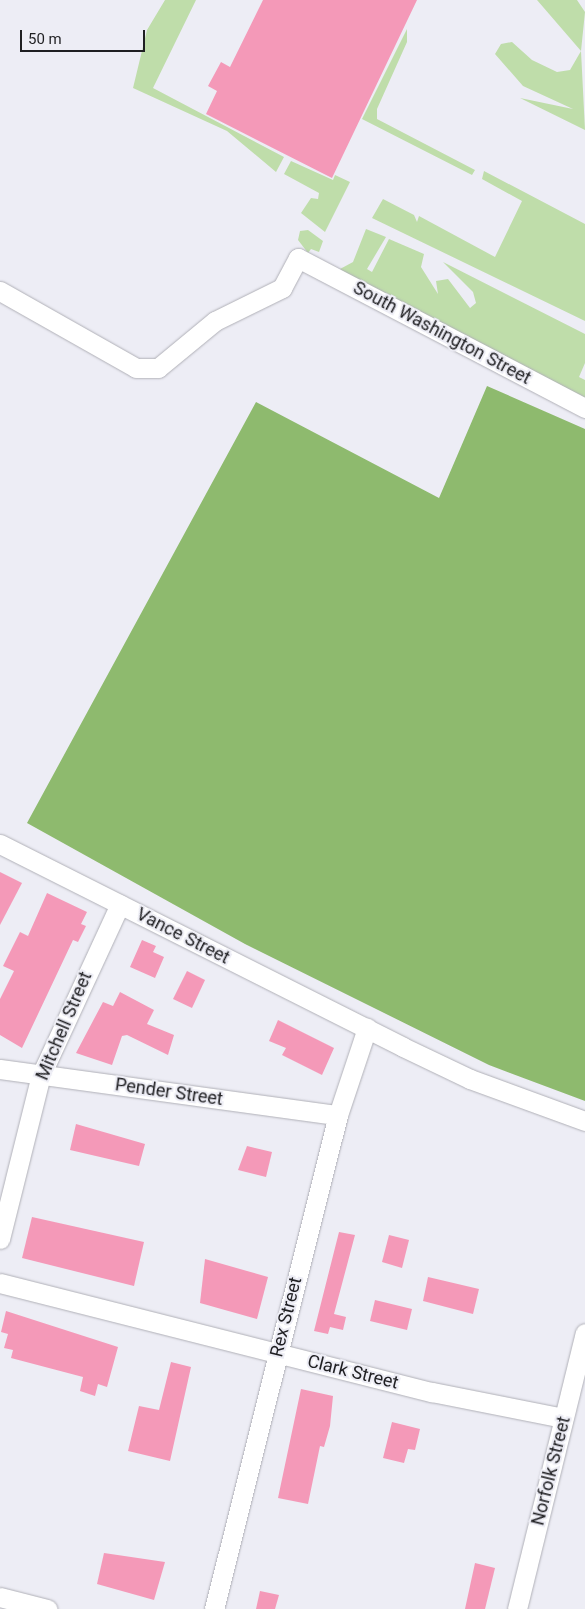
<!DOCTYPE html>
<html>
<head>
<meta charset="utf-8">
<style>
	body { margin:0 }
	#map { position:relative; width:585px; height:1609px; overflow:hidden; background:#ededf5; font-family:Roboto,sans-serif }
	div>[style] { position:absolute }
	.green>* { inset:0; background:#bfddaa }
	.forest>* { inset:0; background:#8eba6e }
	.building>* { inset:0; background:#f499b8 }
	.roads { filter:drop-shadow(0 0 1px #b0b0b7) drop-shadow(0 0 1px #b0b0b7) }
	.minor>* { height:19px; margin:-9.5px; padding:0 9.5px; transform-origin:9.5px; border-radius:9.5px; background:#fff }
	span { translate:-50% -50%; white-space:nowrap; text-align:center; line-height:1.15; -webkit-text-stroke:4px #ededf5; paint-order:stroke }
	.street-label { font-size:18px; color:#1f1f22 }
	.scale { position:absolute; left:20px; top:30px; width:125px; height:22px; box-sizing:border-box; border:2px solid #1f1f22; border-top:0; padding-left:6px; font-size:15px; line-height:18px; white-space:nowrap; color:#1f1f22; -webkit-text-stroke:4px #ededf5; paint-order:stroke }
</style>
</head>
<body>
<div id="map">
	<div class="green">
		<i style="clip-path:polygon(165px 0,196px 0,153px 88px,284px 157px,276px 172px,227px 131px,133px 88px,147px 30px)"></i>
		<i style="clip-path:polygon(537px 0,577px 0,585px 12px,581px 51px,585px 130px,520px 98px,573px 109px,523px 86px,495px 54px,501px 44px,512px 42px,532px 60px,557px 72px,570px 70px,581px 51px)"></i>
		<i style="clip-path:polygon(407px 29px,407px 42px,377px 109px,377px 119px,475px 170px,472px 175px,362px 119px)"></i>
		<i style="clip-path:polygon(291px 161px,333px 180px,335px 175px,350px 182px,325px 232px,301px 213px,311px 198px,318px 199px,319px 193px,284px 174px)"></i>
		<i style="clip-path:polygon(484px 171px,585px 224px,585px 321px,372px 218px,383px 199px,414px 215px,417px 222px,419px 216px,495px 257px,522px 201px,482px 179px)"></i>
		<i style="clip-path:polygon(366px 229px,386px 237px,367px 269px,372px 272px,389px 239px,424px 254px,421px 267px,438px 294px,436px 281px,448px 279px,470px 308px,476px 303px,473px 292px,443px 262px,585px 334px,585px 363px,579px 377px,585px 380px,585px 398px,345px 276px,340px 269px,353px 262px)"></i>
		<i style="clip-path:polygon(308px 230px,323px 241px,319px 252px,311px 249px,308px 253px,298px 240px,300px 231px)"></i>
	</div>
	<div class="forest">
		<i style="clip-path:polygon(487px 386px,585px 429px,585px 1101px,489px 1065px,245px 944px,27px 823px,256px 402px,439px 498px)"></i>
	</div>
	<div class="building">
		<i style="clip-path:polygon(263px 0,417px 0,332px 178px,206px 114px,217px 91px,208px 86px,221px 62px,230px 67px)"></i>
		<i style="clip-path:polygon(0 872px,22px 883px,0 925px)"></i>
		<i style="clip-path:polygon(47px 893px,87px 912px,81px 924px,86px 926px,78px 942px,73px 940px,22px 1048px,0 1035px,0 999px,14px 971px,3px 966px,20px 932px,28px 936px)"></i>
		<i style="clip-path:polygon(142px 940px,156px 946px,153px 952px,164px 957px,155px 978px,130px 967px)"></i>
		<i style="clip-path:polygon(187px 971px,205px 980px,192px 1008px,173px 999px)"></i>
		<i style="clip-path:polygon(120px 992px,154px 1010px,147px 1024px,174px 1035px,168px 1055px,127px 1035px,122px 1036px,112px 1065px,76px 1053px,103px 1002px,113px 1006px)"></i>
		<i style="clip-path:polygon(278px 1020px,334px 1048px,322px 1075px,282px 1055px,286px 1048px,269px 1041px)"></i>
		<i style="clip-path:polygon(76px 1124px,145px 1144px,139px 1166px,70px 1150px)"></i>
		<i style="clip-path:polygon(247px 1146px,272px 1152px,266px 1177px,238px 1170px)"></i>
		<i style="clip-path:polygon(32px 1217px,144px 1242px,134px 1286px,22px 1258px)"></i>
		<i style="clip-path:polygon(339px 1232px,355px 1235px,334px 1314px,346px 1317px,343px 1330px,330px 1327px,328px 1334px,314px 1331px)"></i>
		<i style="clip-path:polygon(389px 1235px,409px 1240px,402px 1268px,382px 1262px)"></i>
		<i style="clip-path:polygon(205px 1259px,268px 1277px,257px 1319px,200px 1303px)"></i>
		<i style="clip-path:polygon(428px 1277px,479px 1289px,473px 1314px,423px 1301px)"></i>
		<i style="clip-path:polygon(375px 1300px,412px 1309px,407px 1330px,370px 1321px)"></i>
		<i style="clip-path:polygon(6px 1311px,118px 1347px,107px 1387px,98px 1384px,95px 1396px,80px 1391px,83px 1377px,11px 1358px,13px 1350px,4px 1348px,8px 1334px,1px 1332px)"></i>
		<i style="clip-path:polygon(171px 1362px,191px 1367px,170px 1461px,128px 1451px,139px 1406px,159px 1410px)"></i>
		<i style="clip-path:polygon(301px 1389px,333px 1396px,330px 1426px,324px 1447px,320px 1446px,308px 1504px,278px 1498px)"></i>
		<i style="clip-path:polygon(392px 1422px,420px 1429px,415px 1450px,408px 1449px,404px 1463px,383px 1458px)"></i>
		<i style="clip-path:polygon(104px 1553px,165px 1562px,154px 1600px,97px 1584px)"></i>
		<i style="clip-path:polygon(475px 1563px,495px 1568px,485px 1609px,465px 1609px)"></i>
		<i style="clip-path:polygon(260px 1591px,279px 1595px,275px 1609px,256px 1609px)"></i>
	</div>
	<div class="roads">
		<div class="minor">
			<i style="left:0;top:291px;width:156px;rotate:29.5deg"></i>
			<i style="left:136px;top:368px;width:22px"></i>
			<i style="left:158px;top:368px;width:74px;rotate:-39.5deg"></i>
			<i style="left:215px;top:321px;width:75px;rotate:-26.2deg"></i>
			<i style="left:282px;top:288px;width:34px;rotate:-62deg"></i>
			<i style="left:298px;top:258px;width:324px;rotate:27.6deg"></i>
			<i style="left:0;top:844px;width:451px;rotate:26.7deg"></i>
			<i style="left:403px;top:1047px;width:74px;rotate:25.5deg"></i>
			<i style="left:470px;top:1079px;width:122px;rotate:20.1deg"></i>
			<i style="left:0;top:1069px;width:341px;rotate:7.8deg"></i>
			<i style="left:0;top:1239px;width:169px;rotate:-76deg"></i>
			<i style="left:41px;top:1075px;width:188px;rotate:-65.2deg"></i>
			<i style="left:0;top:1283px;width:446px;rotate:14.2deg"></i>
			<i style="left:432px;top:1392px;width:134px;rotate:11.2deg"></i>
			<i style="left:0;top:1597px;width:49px;rotate:14.3deg"></i>
			<i style="left:214px;top:1609px;width:509px;rotate:-75.91deg"></i>
			<i style="left:338px;top:1115px;width:92px;rotate:-71.6deg"></i>
			<i style="left:517px;top:1609px;width:284px;rotate:-76.2deg"></i>
		</div>
	</div>
	<div class="street-label">
		<span style="left:442px;top:333px;rotate:28deg">South Washington Street</span>
		<span style="left:183px;top:936px;rotate:27deg">Vance Street</span>
		<span style="left:64px;top:1026px;rotate:-67deg">Mitchell Street</span>
		<span style="left:169px;top:1092px;rotate:8deg">Pender Street</span>
		<span style="left:286px;top:1317px;rotate:-76deg">Rex Street</span>
		<span style="left:353px;top:1372px;rotate:14deg">Clark Street</span>
		<span style="left:551px;top:1471px;rotate:-76deg">Norfolk Street</span>
	</div>
	<div class="scale">50 m</div>
</div>
</body>
</html>
